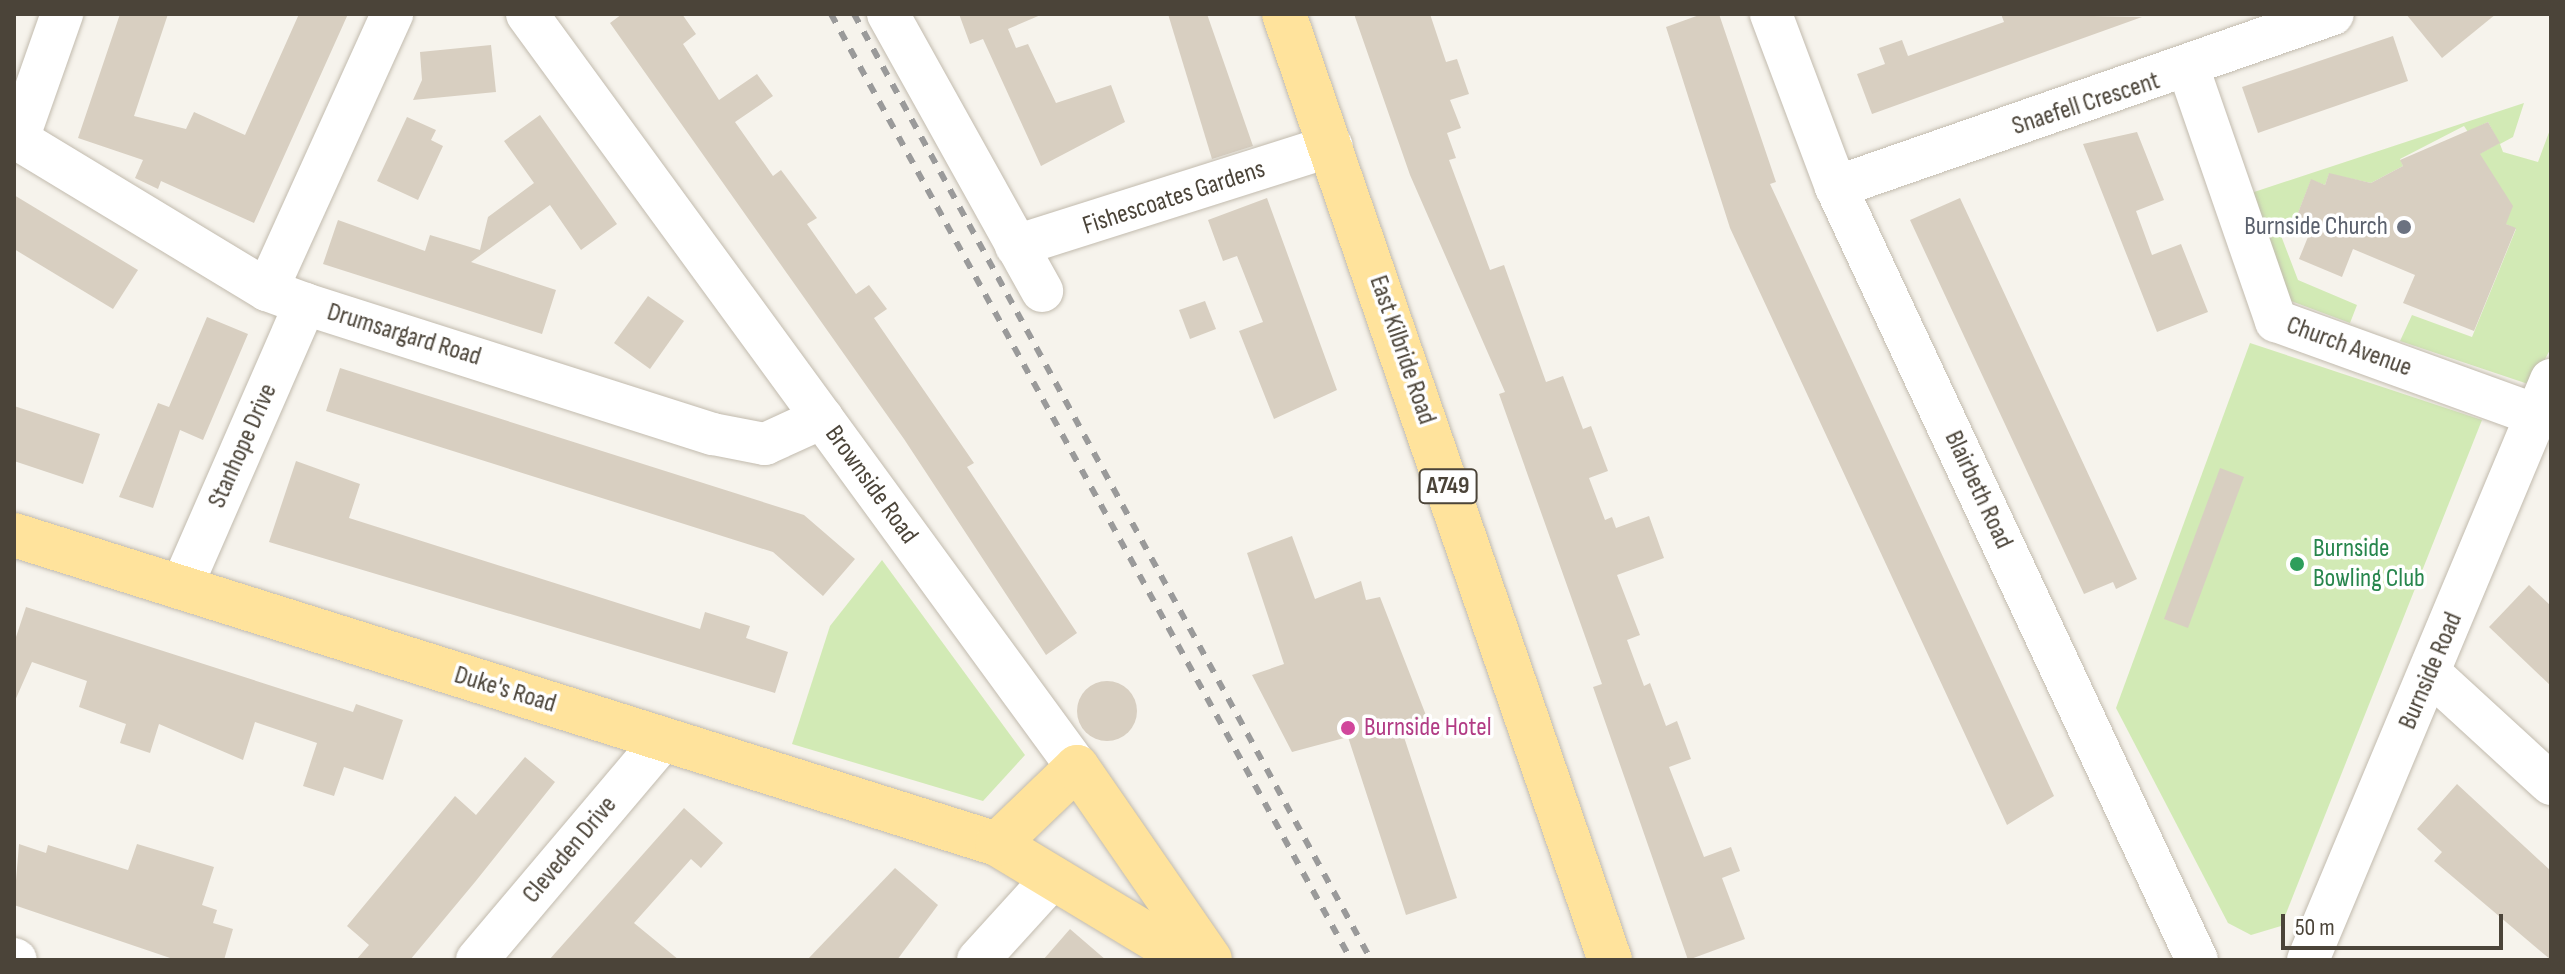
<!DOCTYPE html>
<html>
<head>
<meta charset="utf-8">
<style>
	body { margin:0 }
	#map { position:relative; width:2565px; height:974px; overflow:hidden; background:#f6f3ec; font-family:"Sofia Sans Condensed",sans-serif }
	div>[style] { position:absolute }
	.green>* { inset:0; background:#d2eab5 }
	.building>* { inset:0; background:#d8cfc1 }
	.round { border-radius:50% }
	.roads { filter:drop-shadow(0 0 2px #c2bbae) drop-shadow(0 0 2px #c2bbae) }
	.minor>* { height:42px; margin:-21px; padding:0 21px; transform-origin:21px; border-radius:21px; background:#fff }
	.major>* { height:44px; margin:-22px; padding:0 22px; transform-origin:22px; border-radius:22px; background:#ffe39c }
	.rail>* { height:6px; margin-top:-3px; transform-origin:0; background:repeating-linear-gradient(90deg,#9a9a9a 0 10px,transparent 0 20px) }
	.dots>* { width:22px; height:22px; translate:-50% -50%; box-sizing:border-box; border:4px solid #fff; border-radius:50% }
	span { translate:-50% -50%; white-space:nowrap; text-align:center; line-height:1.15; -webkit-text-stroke:7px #fff; paint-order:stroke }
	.shield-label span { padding:2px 6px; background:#fff; border:2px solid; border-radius:6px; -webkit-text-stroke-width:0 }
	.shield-label { font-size:24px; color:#4b4439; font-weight:700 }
	.street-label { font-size:26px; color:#4b4439 }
	.worship-label { font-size:26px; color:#5b616d }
	.right { translate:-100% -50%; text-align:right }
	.leisure-label { font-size:26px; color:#27864d }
	.left { translate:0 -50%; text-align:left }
	.hotel-label { font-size:26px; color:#b23c85 }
	.frame { position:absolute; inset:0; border:16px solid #4b4439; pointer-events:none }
	.scale { position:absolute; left:2281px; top:914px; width:222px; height:36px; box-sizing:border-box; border:4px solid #4b4439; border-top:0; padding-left:10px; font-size:24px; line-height:28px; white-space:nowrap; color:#4b4439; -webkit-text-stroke:6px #fff; paint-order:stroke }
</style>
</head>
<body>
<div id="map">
	<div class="green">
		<i style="clip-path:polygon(2524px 103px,2513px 137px,2500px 144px,2503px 152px,2538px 162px,2551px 127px,2551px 348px,2531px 385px,2400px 341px,2412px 315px,2472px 337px,2516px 229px,2506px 224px,2479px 154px,2499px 143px,2488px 122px,2468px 132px,2464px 126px,2400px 159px,2403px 166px,2371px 183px,2329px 174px,2325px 185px,2311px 180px,2293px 226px,2280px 233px,2298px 280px,2357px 305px,2350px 323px,2291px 301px,2248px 194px)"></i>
		<i style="clip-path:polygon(2250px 343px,2482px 420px,2281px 926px,2251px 935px,2228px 923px,2116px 708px)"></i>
		<i style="clip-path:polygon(882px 560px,1025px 755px,983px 801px,792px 744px,830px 626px)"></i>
	</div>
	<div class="building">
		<i style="clip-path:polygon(120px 14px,168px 14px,134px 116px,186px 129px,194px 112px,245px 135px,299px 14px,348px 14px,254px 223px,161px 181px,158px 189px,135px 178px,143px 160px,78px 138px)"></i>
		<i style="clip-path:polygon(622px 14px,682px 14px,696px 34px,683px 44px,719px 100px,757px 74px,773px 96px,735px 122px,773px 176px,781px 170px,817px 218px,807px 224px,856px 294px,869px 285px,887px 309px,874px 318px,974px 463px,967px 467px,1077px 633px,1046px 655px,904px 439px,610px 23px)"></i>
		<i style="clip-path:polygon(959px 14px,1043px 14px,1008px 29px,1016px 48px,1028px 44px,1056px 103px,1111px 85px,1125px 122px,1041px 166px,983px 39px,970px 44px)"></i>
		<i style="clip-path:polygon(1168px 14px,1207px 14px,1253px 146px,1212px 159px)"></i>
		<i style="clip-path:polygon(1354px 14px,1430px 14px,1446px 62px,1457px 59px,1469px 94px,1450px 100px,1461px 128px,1447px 133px,1456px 158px,1449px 160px,1490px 270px,1504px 265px,1546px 382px,1563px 376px,1583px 429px,1591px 426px,1608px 471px,1589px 478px,1605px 520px,1612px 517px,1616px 528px,1649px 516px,1664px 558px,1617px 575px,1640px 635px,1627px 640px,1644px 686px,1650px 683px,1666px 726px,1677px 721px,1691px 759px,1669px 767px,1704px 857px,1731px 847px,1740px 871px,1722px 878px,1745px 939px,1688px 960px,1593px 687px,1602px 684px,1499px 394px,1505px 392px,1410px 175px)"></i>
		<i style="clip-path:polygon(1702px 14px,1719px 14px,1776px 182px,1770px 184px,2054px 796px,2007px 825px,1730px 228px,1666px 27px)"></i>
		<i style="clip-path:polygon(2001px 14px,2142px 17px,1872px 114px,1857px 74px,1885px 64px,1879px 48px,1902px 40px,1908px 56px,2004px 22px)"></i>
		<i style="clip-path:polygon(2406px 14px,2496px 14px,2442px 58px)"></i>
		<i style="clip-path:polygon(2393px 36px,2408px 81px,2258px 133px,2242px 87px)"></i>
		<i style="clip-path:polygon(491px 45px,496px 92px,413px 100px,422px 80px,420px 52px)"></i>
		<i style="clip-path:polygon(540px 115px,617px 224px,581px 250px,550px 205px,471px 262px,556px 290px,542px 334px,323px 264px,338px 220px,425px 251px,430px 235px,480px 250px,488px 217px,534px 183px,504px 141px)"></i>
		<i style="clip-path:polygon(407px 117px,436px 130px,431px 140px,443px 146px,418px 200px,377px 181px)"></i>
		<i style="clip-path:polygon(2488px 122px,2500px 143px,2480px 154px,2513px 206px,2506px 224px,2516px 228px,2474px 331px,2403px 303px,2415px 275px,2353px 249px,2342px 277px,2299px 259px,2310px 232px,2293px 226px,2311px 179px,2325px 185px,2329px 173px,2371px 183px,2403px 166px,2400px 160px)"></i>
		<i style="clip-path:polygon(2137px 132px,2164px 200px,2136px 211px,2152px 255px,2181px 244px,2208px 312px,2157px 332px,2083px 144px)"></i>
		<i style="clip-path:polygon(14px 195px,138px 270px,113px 309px,14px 249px)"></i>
		<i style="clip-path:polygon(1267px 198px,1337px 390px,1274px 419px,1239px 331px,1263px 322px,1237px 256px,1223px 261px,1208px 220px)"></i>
		<i style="clip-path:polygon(1960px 198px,2137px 579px,2116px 589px,2113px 582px,2084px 594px,1910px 220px)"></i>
		<i style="clip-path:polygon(648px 296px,684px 321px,650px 369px,614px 343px)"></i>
		<i style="clip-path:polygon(1205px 301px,1216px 329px,1190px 339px,1179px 310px)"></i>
		<i style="clip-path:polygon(207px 317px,248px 334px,203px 440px,180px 430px,153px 508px,119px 497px,158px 403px,169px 407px)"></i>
		<i style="clip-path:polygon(340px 368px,804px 515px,855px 559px,823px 596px,773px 552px,326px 411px)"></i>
		<i style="clip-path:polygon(14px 406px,100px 434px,83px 484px,14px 461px)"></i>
		<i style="clip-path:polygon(296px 461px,360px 484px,349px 518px,700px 629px,705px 612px,750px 626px,746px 638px,788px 652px,775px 693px,269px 542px)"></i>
		<i style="clip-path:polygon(2220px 468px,2244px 477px,2188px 628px,2164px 619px)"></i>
		<i style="clip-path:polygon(1292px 536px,1315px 599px,1361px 581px,1366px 600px,1380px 597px,1429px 723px,1403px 734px,1457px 898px,1406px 915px,1348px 737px,1292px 752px,1252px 675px,1284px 664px,1247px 553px)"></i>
		<i style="clip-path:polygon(2529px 585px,2551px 606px,2551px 686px,2489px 627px)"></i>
		<i style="clip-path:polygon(26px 607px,353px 712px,356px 704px,403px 720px,383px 780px,344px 767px,334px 796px,303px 786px,317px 743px,255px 722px,243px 760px,159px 724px,150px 753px,120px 743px,126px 724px,79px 707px,87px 681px,32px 662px,14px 703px,14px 643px)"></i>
		<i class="round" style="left:1077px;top:681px;width:60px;height:60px"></i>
		<i style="clip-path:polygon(525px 757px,555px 782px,475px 882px,410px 960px,356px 960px,369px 945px,347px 926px,455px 796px,476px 815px)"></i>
		<i style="clip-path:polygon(2457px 784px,2551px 871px,2551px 960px,2434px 861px,2442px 852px,2417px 829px)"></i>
		<i style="clip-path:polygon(684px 808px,723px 843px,701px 868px,691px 859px,634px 923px,679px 960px,549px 960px)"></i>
		<i style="clip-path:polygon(19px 844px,46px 853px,48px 845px,128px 870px,137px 844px,214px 867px,202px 905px,217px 910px,213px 923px,233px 929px,224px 960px,176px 960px,14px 905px)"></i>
		<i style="clip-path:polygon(895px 868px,938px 905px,897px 960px,807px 960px)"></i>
		<i style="clip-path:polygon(1070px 929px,1106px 960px,1043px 960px)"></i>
	</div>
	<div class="roads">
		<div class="minor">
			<i style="left:527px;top:14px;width:932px;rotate:53.86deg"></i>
			<i style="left:888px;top:14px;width:317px;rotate:60.9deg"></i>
			<i style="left:1771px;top:14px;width:185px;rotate:69.4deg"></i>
			<i style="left:1836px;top:187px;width:853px;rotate:64.97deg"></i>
			<i style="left:2189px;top:70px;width:266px;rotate:70.9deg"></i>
			<i style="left:2276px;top:321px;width:276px;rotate:19.9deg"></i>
			<i style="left:14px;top:137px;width:296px;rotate:31.2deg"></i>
			<i style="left:267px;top:290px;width:40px;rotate:20.2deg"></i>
			<i style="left:305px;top:304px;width:428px;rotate:17.7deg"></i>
			<i style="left:713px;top:434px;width:53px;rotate:10.9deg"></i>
			<i style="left:765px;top:444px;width:63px;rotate:-24.5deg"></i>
			<i style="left:18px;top:139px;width:133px;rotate:-70.6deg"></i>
			<i style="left:1836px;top:187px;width:526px;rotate:-19.19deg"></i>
			<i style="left:1016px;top:246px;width:331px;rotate:-17.6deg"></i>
			<i style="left:267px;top:290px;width:303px;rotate:-65.6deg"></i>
			<i style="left:181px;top:588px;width:310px;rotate:-66.4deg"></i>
			<i style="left:2431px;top:674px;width:163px;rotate:42.5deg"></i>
			<i style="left:14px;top:959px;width:2px;rotate:27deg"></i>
			<i style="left:477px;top:960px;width:289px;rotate:-49.8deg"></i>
			<i style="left:978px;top:960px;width:107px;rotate:-47.7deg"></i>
			<i style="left:2308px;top:960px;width:629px;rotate:-67.27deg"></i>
		</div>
		<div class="major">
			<i style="left:1284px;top:14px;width:1001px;rotate:70.99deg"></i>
			<i style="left:14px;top:535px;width:1030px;rotate:17.45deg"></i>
			<i style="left:997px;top:844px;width:224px;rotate:31.1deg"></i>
			<i style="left:997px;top:844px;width:111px;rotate:-43.9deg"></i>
			<i style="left:1077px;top:767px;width:234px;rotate:55.4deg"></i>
		</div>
	</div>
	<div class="rail">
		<i style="left:831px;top:14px;width:1079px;rotate:61.2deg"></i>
		<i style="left:854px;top:14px;width:1078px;rotate:61.34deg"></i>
	</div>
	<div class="dots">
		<i style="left:2404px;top:227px;background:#6b7280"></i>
		<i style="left:2297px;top:564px;background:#2e9e5b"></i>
		<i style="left:1348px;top:728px;background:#d1479c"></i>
	</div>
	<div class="shield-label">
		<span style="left:1448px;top:486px">A749</span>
	</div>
	<div class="street-label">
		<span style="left:2086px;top:104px;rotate:-18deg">Snaefell Crescent</span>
		<span style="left:1174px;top:198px;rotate:-18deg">Fishescoates Gardens</span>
		<span style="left:404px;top:335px;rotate:17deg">Drumsargard Road</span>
		<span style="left:2349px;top:347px;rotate:20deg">Church Avenue</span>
		<span style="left:1402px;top:350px;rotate:71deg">East Kilbride Road</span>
		<span style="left:243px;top:446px;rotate:-66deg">Stanhope Drive</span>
		<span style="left:871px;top:485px;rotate:54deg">Brownside Road</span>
		<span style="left:1978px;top:490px;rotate:65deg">Blairbeth Road</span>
		<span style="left:2431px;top:671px;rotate:-67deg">Burnside Road</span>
		<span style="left:505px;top:690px;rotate:17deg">Duke's Road</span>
		<span style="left:570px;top:850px;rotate:-50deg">Cleveden Drive</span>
	</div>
	<div class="worship-label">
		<span class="right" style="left:2388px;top:227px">Burnside Church</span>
	</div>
	<div class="leisure-label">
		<span class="left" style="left:2313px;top:564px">Burnside<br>Bowling Club</span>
	</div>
	<div class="hotel-label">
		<span class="left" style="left:1364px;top:728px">Burnside Hotel</span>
	</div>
	<div class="frame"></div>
	<div class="scale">50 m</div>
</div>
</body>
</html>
